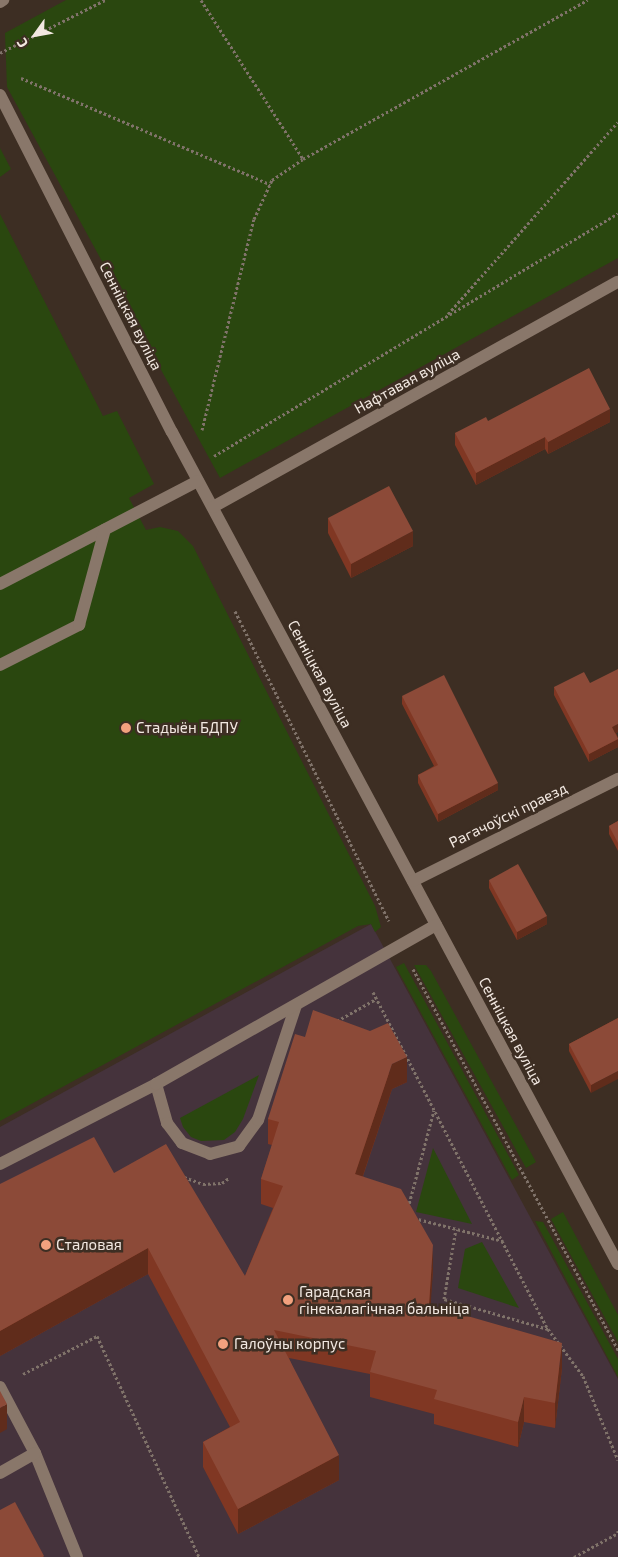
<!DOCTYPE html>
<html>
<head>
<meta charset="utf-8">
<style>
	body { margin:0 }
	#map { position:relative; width:618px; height:1557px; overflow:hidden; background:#3d2e23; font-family:"Exo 2",sans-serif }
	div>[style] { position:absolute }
	.medical>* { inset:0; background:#45333c }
	.green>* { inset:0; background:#2a470f }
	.path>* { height:3px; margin-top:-1.5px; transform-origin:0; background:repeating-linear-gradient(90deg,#80736a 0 2.5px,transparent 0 5px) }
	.minor>* { height:12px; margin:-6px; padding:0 6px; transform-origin:6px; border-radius:6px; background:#89776a }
	.wall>* { inset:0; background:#803723 }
	.shaded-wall>* { inset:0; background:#602c1b }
	.building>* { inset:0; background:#8c4a38 }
	.dots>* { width:14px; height:14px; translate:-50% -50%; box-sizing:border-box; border:2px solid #3d2e23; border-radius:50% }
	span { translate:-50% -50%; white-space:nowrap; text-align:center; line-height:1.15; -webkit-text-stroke:5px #3d2e23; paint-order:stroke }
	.street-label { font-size:15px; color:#f2e8e1 }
	.poi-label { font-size:15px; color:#f2e8e1 }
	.left { translate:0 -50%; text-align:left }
	.north { position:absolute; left:10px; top:10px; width:50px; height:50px; -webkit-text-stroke:4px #3d2e23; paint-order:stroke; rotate:238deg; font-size:14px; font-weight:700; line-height:20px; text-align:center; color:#f2e8e1 }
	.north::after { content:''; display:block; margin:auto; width:18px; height:22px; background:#f2e8e1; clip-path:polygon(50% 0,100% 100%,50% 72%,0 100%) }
</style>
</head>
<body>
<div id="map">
	<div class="medical">
		<i style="clip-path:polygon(371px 924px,618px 1379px,618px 1557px,0 1557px,0 1127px)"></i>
	</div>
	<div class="green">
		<i style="clip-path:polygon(66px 0,618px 0,618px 258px,220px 478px,7px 87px,5px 33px)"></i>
		<i style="clip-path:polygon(0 148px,11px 169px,0 177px)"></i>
		<i style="clip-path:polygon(0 214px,103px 416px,117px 411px,154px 484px,129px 498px,146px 530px,160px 527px,178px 531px,193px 546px,375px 906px,381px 927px,375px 932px,371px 924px,358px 926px,0 1121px)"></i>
		<i style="clip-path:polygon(404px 963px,519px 1175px,512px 1180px,396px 967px)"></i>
		<i style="clip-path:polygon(414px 965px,426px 965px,431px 971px,536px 1162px,526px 1168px)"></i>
		<i style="clip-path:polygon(259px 1075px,243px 1119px,235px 1132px,224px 1140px,201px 1141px,191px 1137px,183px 1127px,180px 1118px)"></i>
		<i style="clip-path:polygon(433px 1148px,472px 1224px,416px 1212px)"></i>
		<i style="clip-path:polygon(563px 1212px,618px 1315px,618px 1342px,551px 1219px)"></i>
		<i style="clip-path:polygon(535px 1221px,543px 1222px,618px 1359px,618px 1377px)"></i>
		<i style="clip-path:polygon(482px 1242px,519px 1308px,458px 1288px,465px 1249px)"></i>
	</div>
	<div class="path">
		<i style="left:201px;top:0;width:189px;rotate:57.3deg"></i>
		<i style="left:0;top:53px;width:118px;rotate:-26.8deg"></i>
		<i style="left:21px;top:78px;width:271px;rotate:23.1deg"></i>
		<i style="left:448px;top:314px;width:256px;rotate:-48.5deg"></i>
		<i style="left:202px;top:430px;width:217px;rotate:-76.2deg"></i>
		<i style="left:254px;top:219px;width:43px;rotate:-65.2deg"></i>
		<i style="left:272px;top:180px;width:37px;rotate:-34deg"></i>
		<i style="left:303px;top:159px;width:326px;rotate:-29.2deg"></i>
		<i style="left:214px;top:456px;width:471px;rotate:-31deg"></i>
		<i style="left:235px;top:611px;width:346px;rotate:63.6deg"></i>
		<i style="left:413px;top:969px;width:433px;rotate:61.7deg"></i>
		<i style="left:373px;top:992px;width:380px;rotate:62.6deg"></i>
		<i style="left:548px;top:1329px;width:108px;rotate:-163.9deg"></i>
		<i style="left:444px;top:1299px;width:71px;rotate:-80.3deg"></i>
		<i style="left:337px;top:1021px;width:45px;rotate:-29.4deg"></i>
		<i style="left:184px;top:1177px;width:20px;rotate:20deg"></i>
		<i style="left:203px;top:1184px;width:19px;rotate:-3deg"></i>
		<i style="left:222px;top:1183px;width:9px;rotate:-36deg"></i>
		<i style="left:408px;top:1208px;width:101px;rotate:-75.1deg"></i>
		<i style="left:414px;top:1218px;width:92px;rotate:14.5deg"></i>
		<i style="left:548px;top:1329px;width:59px;rotate:53.3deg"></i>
		<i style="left:583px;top:1376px;width:91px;rotate:67.4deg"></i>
		<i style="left:23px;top:1374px;width:83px;rotate:-27.2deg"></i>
		<i style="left:97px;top:1336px;width:243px;rotate:65.2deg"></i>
		<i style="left:574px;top:1557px;width:50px;rotate:-28.6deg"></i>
		<i style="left:618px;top:1533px;width:5px;rotate:-90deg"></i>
	</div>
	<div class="minor">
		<i style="left:0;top:2px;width:4px;rotate:-34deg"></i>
		<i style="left:0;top:95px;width:378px;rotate:63deg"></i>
		<i style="left:172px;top:432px;width:944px;rotate:61.81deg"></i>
		<i style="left:213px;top:507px;width:463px;rotate:-29.1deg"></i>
		<i style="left:0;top:584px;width:223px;rotate:-27.5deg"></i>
		<i style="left:0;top:665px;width:89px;rotate:-26.9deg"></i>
		<i style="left:79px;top:625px;width:99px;rotate:-74.8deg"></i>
		<i style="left:413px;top:881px;width:229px;rotate:-26.5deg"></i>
		<i style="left:156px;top:1084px;width:41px;rotate:74.2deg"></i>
		<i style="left:167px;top:1123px;width:25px;rotate:53deg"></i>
		<i style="left:182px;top:1143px;width:30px;rotate:21deg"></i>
		<i style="left:210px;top:1154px;width:30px;rotate:-15deg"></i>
		<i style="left:239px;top:1146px;width:32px;rotate:-54deg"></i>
		<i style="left:258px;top:1120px;width:121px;rotate:-71.7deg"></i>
		<i style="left:0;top:1164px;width:175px;rotate:-27.1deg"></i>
		<i style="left:156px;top:1084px;width:322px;rotate:-29.6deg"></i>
		<i style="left:0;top:1387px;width:75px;rotate:62.1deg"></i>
		<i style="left:35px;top:1453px;width:112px;rotate:68deg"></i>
		<i style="left:0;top:1473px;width:40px;rotate:-29.7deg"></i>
	</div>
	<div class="wall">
		<i style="clip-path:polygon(488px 421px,610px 422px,548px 454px,545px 449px,476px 485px,455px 445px,455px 433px)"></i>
		<i style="clip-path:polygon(328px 518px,413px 546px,351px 578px,328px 533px)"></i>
		<i style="clip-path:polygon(590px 683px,618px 732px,616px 733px,618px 738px,618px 747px,589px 762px,554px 695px,554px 687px)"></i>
		<i style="clip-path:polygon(402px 696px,498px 790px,438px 822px,418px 783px,418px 775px,434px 766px,402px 704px)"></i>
		<i style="clip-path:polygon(618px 821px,618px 851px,609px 834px,609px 826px)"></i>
		<i style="clip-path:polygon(489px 880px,547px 924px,517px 940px,489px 888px)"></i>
		<i style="clip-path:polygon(618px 1018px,591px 1093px,569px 1051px,569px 1044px)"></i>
		<i style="clip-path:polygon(305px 1037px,407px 1082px,392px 1089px,363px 1176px,433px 1270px,430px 1305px,562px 1368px,555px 1428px,524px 1422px,518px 1447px,434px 1424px,434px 1414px,370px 1397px,370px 1374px,289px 1358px,339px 1480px,238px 1534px,203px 1467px,203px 1442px,230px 1427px,148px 1274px,0 1356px,0 1184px,114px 1173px,245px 1276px,273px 1208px,261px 1204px,261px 1179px,272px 1145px,268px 1144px,268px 1119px)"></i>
	</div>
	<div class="shaded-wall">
		<i style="clip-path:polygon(610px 409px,610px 422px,548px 454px,548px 442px)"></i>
		<i style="clip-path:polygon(545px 437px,545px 449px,476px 485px,476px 473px)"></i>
		<i style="clip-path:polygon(413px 531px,413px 546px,351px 578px,351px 564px)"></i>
		<i style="clip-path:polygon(618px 724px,618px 732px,612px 735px,612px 727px)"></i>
		<i style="clip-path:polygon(618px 739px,618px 747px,589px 762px,589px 754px)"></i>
		<i style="clip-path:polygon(498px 783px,498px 790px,438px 822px,438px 814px)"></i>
		<i style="clip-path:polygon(547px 916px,547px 924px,517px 940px,517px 932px)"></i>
		<i style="clip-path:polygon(407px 1057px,407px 1082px,392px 1089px,355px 1199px,355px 1174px,392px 1064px)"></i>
		<i style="clip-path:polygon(618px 1071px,618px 1079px,591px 1093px,591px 1085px)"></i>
		<i style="clip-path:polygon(433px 1245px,433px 1270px,429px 1330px,429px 1305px)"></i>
		<i style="clip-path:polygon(148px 1248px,148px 1274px,0 1356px,0 1331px)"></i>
		<i style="clip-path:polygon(562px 1343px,562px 1368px,555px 1428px,555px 1403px)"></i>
		<i style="clip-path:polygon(524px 1397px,524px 1422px,518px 1447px,518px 1422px)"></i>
		<i style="clip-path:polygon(7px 1404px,7px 1429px,0 1433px,0 1408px)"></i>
		<i style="clip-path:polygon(339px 1455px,339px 1480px,238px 1534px,238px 1509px)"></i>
	</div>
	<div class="building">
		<i style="clip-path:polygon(589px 368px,610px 409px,548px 442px,545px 437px,476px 473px,455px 433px,486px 417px,488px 421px)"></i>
		<i style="clip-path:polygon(389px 486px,413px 531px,351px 564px,328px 518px)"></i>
		<i style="clip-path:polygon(618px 669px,618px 724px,612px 727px,618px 739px,589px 754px,554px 687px,584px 672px,590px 683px)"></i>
		<i style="clip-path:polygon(444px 675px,498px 783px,438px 814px,418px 775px,438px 765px,402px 696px)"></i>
		<i style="clip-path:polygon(618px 821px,618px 843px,609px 826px)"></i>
		<i style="clip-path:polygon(518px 864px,547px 916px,517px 932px,489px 880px)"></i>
		<i style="clip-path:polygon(313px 1010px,370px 1031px,388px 1023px,407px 1057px,392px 1064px,355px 1174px,401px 1189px,433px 1245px,429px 1305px,562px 1343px,555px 1403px,524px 1397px,518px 1422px,434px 1399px,437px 1390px,370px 1372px,376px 1351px,274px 1330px,339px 1455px,238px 1509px,203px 1442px,240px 1422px,148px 1248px,0 1331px,0 1184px,94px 1137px,114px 1173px,166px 1144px,245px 1276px,283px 1186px,261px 1179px,279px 1122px,268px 1119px,295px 1034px,305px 1037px)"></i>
		<i style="clip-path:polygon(618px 1018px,618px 1071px,591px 1085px,569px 1044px)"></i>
		<i style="clip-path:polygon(0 1391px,7px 1404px,0 1408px)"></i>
		<i style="clip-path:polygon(15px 1502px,44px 1556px,43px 1557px,0 1557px,0 1510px)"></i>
	</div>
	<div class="dots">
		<i style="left:126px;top:728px;background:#f2a17e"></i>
		<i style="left:46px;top:1245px;background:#f2a17e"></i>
		<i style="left:288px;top:1300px;background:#f2a17e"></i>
		<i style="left:223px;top:1344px;background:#f2a17e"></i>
	</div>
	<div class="street-label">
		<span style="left:131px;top:316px;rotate:63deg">Сенніцкая вуліца</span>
		<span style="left:407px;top:381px;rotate:-29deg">Нафтавая вуліца</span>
		<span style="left:320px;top:674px;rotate:62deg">Сенніцкая вуліца</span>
		<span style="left:508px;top:815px;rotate:-26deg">Рагачоўскі праезд</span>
		<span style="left:511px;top:1031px;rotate:62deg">Сенніцкая вуліца</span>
	</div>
	<div class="poi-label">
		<span class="left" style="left:136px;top:728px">Стадыён БДПУ</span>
		<span class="left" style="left:56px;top:1245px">Сталовая</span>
		<span class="left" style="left:299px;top:1300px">Гарадская<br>гінекалагічная бальніца</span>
		<span class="left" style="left:234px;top:1344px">Галоўны корпус</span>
	</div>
	<div class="north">С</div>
</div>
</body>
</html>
